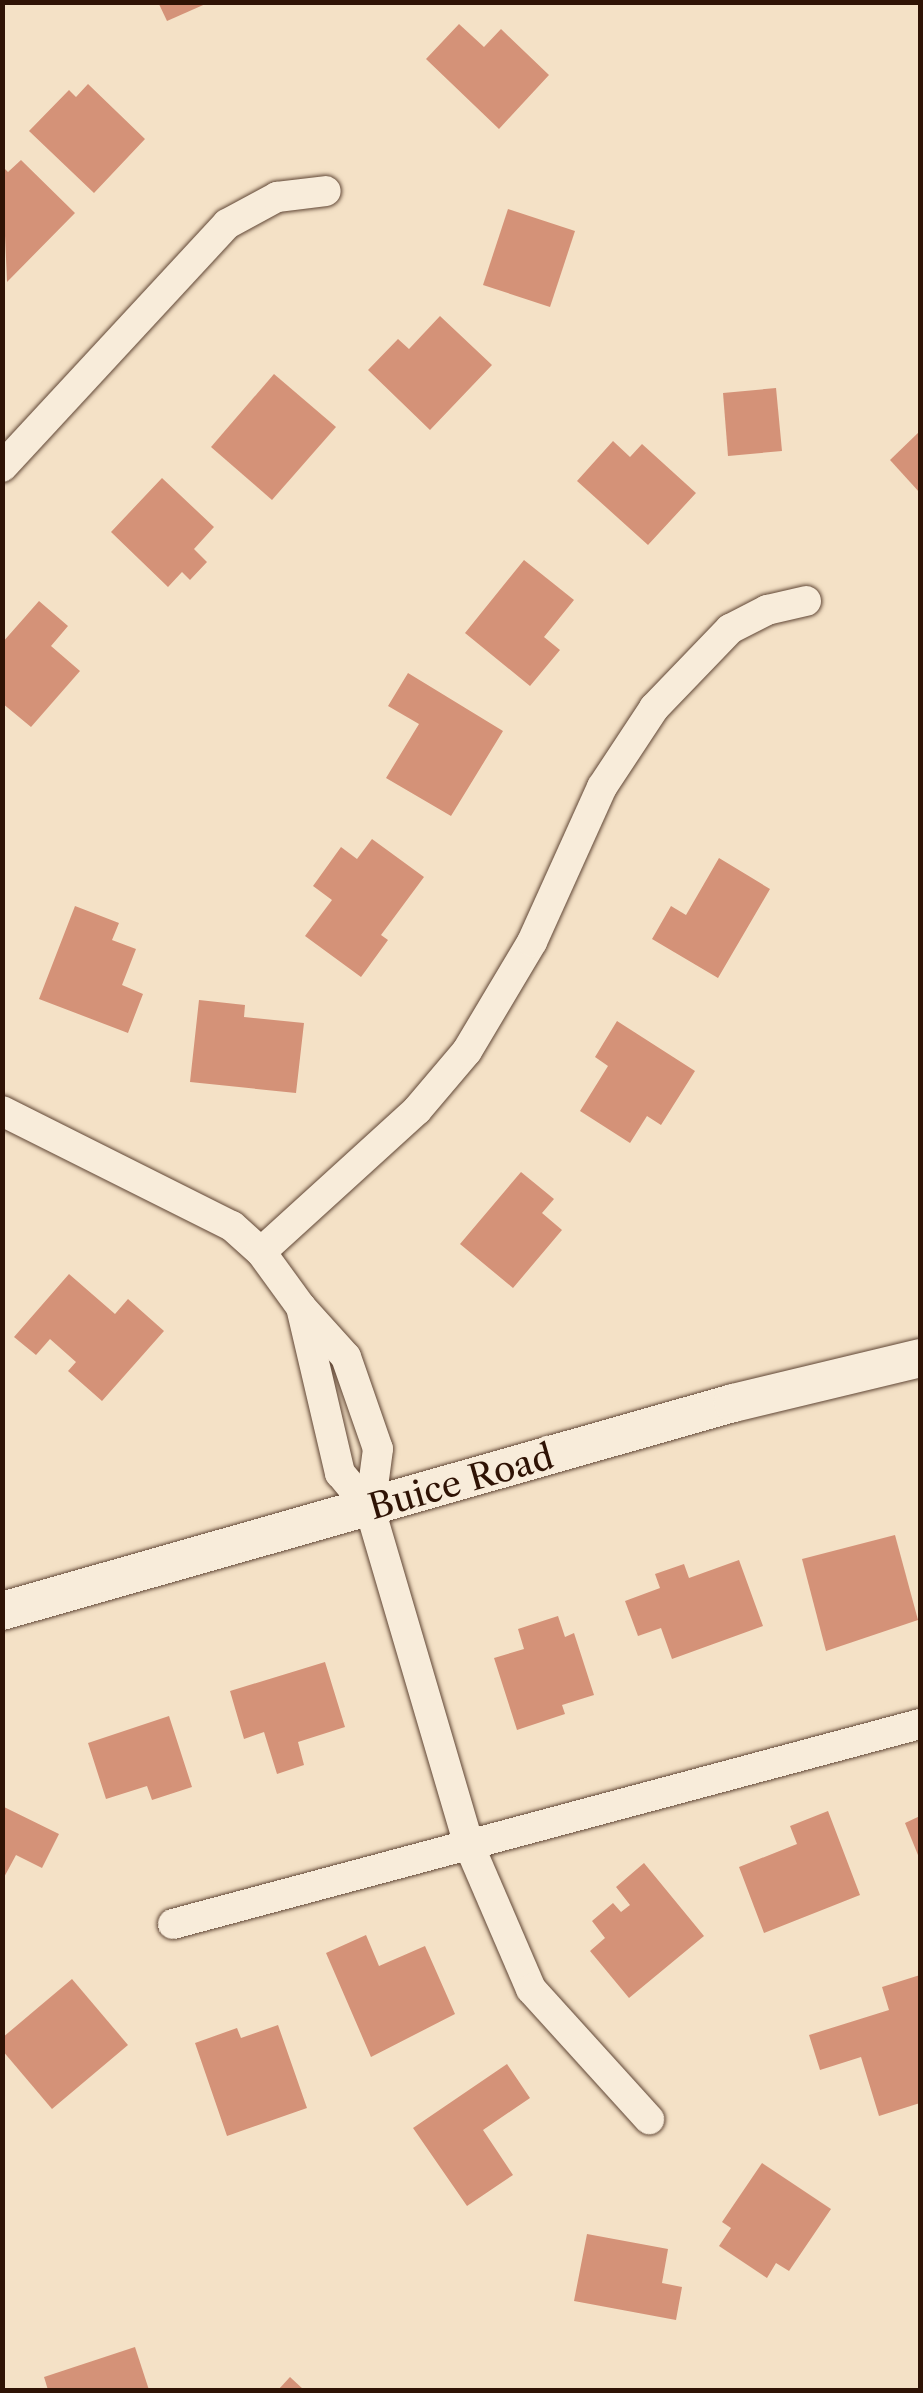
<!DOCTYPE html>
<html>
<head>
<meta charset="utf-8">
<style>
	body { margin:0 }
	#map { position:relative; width:923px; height:2393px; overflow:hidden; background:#f4e1c6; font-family:"Libre Caslon Text",serif }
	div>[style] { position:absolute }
	.building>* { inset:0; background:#d49278 }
	.roads { filter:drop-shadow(0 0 2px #604635) drop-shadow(0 0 2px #604635) }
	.minor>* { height:30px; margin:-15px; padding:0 15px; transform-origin:15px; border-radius:15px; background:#f8ecda }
	.tertiary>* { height:38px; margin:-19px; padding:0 19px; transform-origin:19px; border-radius:19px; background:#f8ecda }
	span { translate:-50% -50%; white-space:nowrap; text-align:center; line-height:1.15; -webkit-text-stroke:8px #f8ecda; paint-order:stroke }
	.street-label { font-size:35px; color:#2f1305 }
	.frame { position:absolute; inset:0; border:5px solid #2f1305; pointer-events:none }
</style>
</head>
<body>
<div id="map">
	<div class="building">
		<i style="clip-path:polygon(158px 2px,210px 2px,167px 21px)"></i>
		<i style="clip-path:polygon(459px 24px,484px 47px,501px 29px,549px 75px,499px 129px,426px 59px)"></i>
		<i style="clip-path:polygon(88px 84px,145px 139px,94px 193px,29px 131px,69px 90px,76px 97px)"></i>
		<i style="clip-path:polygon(21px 160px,75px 213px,7px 282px,2px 166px,8px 172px)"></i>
		<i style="clip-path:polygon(508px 209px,575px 231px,550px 307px,483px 285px)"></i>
		<i style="clip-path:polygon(440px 316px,492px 365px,430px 430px,368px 370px,398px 339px,409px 349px)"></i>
		<i style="clip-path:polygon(274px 374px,336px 427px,272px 500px,211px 447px)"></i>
		<i style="clip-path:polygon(776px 388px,782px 451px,728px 456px,723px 393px)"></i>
		<i style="clip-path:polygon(920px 431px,920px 493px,890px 460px)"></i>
		<i style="clip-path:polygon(613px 441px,630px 457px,642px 444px,696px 493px,648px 545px,577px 481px)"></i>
		<i style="clip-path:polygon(162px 478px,214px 527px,194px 549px,207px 562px,190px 580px,182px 572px,168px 587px,111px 532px)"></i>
		<i style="clip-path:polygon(524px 560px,574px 600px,544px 637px,560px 650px,530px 686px,465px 633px)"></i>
		<i style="clip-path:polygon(39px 601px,68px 626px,51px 646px,80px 671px,31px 727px,2px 703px,2px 643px)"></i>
		<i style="clip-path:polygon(408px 673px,503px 731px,451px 816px,386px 778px,419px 724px,388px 706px)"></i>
		<i style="clip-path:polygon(372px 839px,424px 877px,381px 935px,388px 940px,361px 977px,305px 936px,332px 900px,313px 886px,341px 847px,357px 859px)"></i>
		<i style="clip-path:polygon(719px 858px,770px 889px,718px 978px,652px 939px,671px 906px,686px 915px)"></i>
		<i style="clip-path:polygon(75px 906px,119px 923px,112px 940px,136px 949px,122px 985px,143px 994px,128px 1033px,39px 999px)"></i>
		<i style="clip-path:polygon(199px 1000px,245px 1005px,244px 1017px,304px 1023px,296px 1093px,190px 1082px)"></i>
		<i style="clip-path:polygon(617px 1021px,695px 1071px,661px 1125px,647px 1116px,630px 1143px,580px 1111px,608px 1066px,595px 1057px)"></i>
		<i style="clip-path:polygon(521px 1172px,554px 1199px,542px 1213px,562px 1230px,513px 1288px,460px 1244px)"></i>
		<i style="clip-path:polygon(69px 1274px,115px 1314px,128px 1299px,164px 1331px,102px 1401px,68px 1371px,76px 1362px,50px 1339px,36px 1355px,14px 1337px)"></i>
		<i style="clip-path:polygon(895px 1535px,918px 1620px,826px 1651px,802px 1559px)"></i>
		<i style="clip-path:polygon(739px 1560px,763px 1626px,672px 1659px,661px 1628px,638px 1636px,625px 1601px,660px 1588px,655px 1574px,684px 1564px,689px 1578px)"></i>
		<i style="clip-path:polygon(558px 1616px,565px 1637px,574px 1633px,594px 1695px,562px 1705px,565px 1714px,517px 1730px,494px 1658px,524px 1649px,518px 1629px)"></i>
		<i style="clip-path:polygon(325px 1662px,345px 1727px,298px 1742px,304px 1765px,277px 1774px,264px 1732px,244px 1739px,230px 1691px)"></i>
		<i style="clip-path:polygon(169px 1716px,192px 1787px,152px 1800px,147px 1786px,106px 1799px,88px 1743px)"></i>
		<i style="clip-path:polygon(2px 1806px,59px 1834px,42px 1868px,16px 1855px,2px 1881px)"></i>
		<i style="clip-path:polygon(828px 1811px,860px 1895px,764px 1933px,739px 1867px,797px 1844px,790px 1826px)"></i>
		<i style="clip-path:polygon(920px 1816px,920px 1860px,905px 1823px)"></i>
		<i style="clip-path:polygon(644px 1863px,704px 1936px,629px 1998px,590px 1951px,605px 1938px,592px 1921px,613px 1903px,621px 1912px,630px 1905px,616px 1887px)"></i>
		<i style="clip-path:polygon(366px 1935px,379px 1966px,425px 1946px,455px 2014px,371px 2057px,326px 1953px)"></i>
		<i style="clip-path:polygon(920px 1975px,920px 2103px,879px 2116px,861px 2057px,820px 2070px,809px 2035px,889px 2010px,882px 1987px)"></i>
		<i style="clip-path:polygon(72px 1979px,128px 2045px,52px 2109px,2px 2050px,2px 2038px)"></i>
		<i style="clip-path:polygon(278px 2025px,307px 2108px,227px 2136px,195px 2043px,237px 2028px,241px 2038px)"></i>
		<i style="clip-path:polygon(507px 2064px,530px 2098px,483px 2130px,513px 2175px,467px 2206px,413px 2128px)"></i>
		<i style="clip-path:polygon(762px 2163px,831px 2209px,789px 2271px,776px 2263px,767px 2278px,719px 2246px,731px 2228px,722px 2222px)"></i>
		<i style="clip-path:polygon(587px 2234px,668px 2249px,662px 2283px,682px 2287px,676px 2320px,574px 2301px)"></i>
		<i style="clip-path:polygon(135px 2347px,149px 2390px,48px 2390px,44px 2377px)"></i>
		<i style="clip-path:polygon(290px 2377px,304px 2390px,278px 2390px)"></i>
	</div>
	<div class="roads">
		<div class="minor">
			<i style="left:2px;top:467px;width:331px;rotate:-47.2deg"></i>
			<i style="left:227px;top:224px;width:57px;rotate:-28.4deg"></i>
			<i style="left:277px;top:197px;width:49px;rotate:-7deg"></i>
			<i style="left:2px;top:1111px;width:257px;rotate:26.6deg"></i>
			<i style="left:232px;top:1226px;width:39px;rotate:42deg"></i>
			<i style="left:261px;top:1252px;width:68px;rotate:54deg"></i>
			<i style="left:301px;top:1307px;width:171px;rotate:76.8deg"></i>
			<i style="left:340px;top:1473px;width:47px;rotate:50.2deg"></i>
			<i style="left:370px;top:1509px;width:350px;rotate:73.6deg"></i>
			<i style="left:469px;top:1845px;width:157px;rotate:66.7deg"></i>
			<i style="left:531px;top:1989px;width:176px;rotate:47.8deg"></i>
			<i style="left:261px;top:1252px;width:211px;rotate:-42.3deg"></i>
			<i style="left:417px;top:1110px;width:77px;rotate:-49.7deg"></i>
			<i style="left:467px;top:1051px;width:127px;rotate:-59.2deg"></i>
			<i style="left:532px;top:942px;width:170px;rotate:-65.7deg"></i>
			<i style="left:602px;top:787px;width:95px;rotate:-56.6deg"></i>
			<i style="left:654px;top:708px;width:110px;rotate:-46.1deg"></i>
			<i style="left:730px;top:629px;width:42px;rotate:-27.2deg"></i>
			<i style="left:767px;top:610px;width:40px;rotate:-13deg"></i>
			<i style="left:301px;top:1307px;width:67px;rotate:48deg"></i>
			<i style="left:346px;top:1357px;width:97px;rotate:70.8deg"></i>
			<i style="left:378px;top:1449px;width:61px;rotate:97.6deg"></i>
			<i style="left:173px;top:1924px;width:773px;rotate:-14.99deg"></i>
		</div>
		<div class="tertiary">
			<i style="left:2px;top:1611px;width:760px;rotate:-15.88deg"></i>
			<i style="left:733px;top:1403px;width:192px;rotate:-13.5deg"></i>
		</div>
	</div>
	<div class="street-label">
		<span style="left:461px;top:1482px;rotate:-16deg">Buice Road</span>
	</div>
	<div class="frame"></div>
</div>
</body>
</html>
